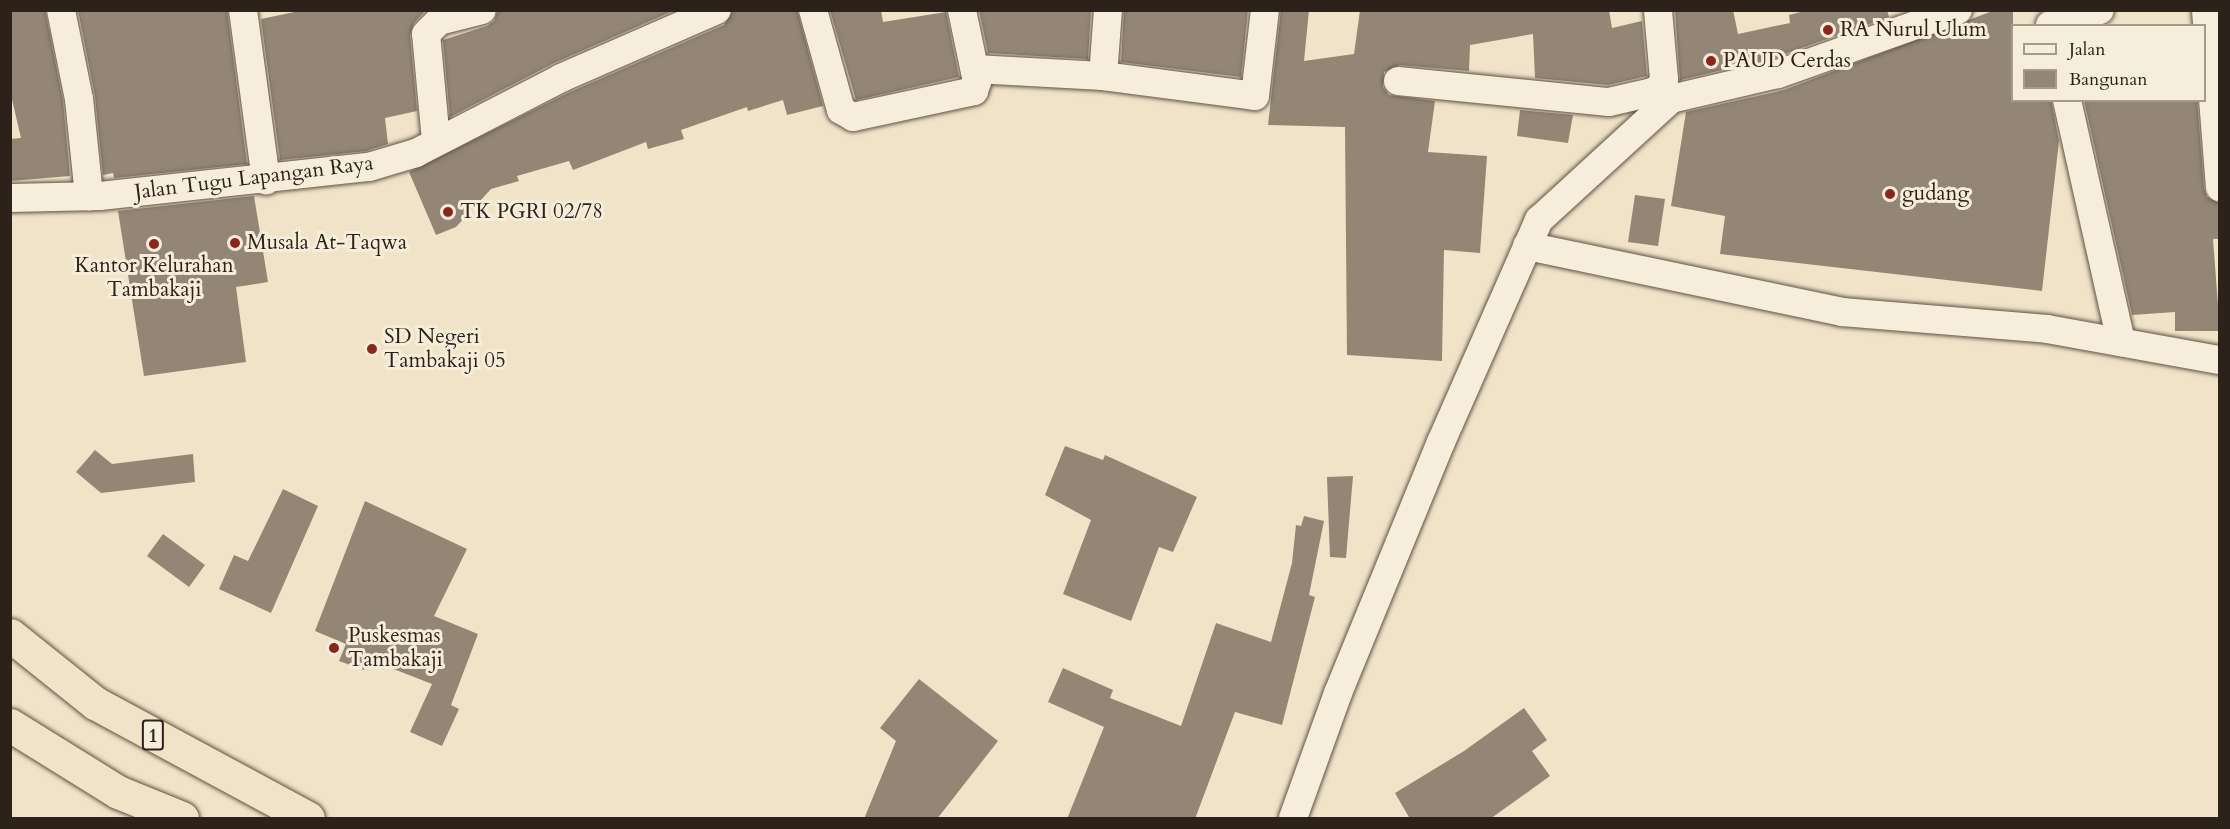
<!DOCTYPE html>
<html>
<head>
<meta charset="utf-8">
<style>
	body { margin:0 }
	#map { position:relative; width:2230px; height:829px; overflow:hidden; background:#f1e3c8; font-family:Cardo,serif }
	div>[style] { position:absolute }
	.building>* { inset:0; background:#938674 }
	.roads { filter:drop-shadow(0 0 2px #5e5245) drop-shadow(0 0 2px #5e5245) }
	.minor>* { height:28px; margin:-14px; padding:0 14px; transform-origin:14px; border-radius:14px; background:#f6eddb }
	.trunk>* { height:33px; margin:-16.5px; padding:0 16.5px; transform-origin:16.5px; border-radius:16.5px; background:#f1e3c8 }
	.dots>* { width:16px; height:16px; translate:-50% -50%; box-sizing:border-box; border:3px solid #f6eddb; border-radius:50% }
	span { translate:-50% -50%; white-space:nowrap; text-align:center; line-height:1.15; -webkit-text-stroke:6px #f6eddb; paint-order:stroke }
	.shield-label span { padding:2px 4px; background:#f6eddb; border:2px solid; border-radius:4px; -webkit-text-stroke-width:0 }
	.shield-label { font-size:20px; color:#2d2219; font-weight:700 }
	.poi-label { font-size:21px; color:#2d2219 }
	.left { translate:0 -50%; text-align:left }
	.street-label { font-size:21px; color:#2d2219 }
	.frame { position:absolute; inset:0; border:12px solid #2d2219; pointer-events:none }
	.legend { position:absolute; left:2011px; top:24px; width:195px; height:78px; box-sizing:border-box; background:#f6eddb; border:2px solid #a69c8d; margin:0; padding:8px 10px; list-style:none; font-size:18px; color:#2d2219 }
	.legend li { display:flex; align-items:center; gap:12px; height:30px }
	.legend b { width:30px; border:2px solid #a69c8d }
</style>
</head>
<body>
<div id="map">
	<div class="building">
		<i style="clip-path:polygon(10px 10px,45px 10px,63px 101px,70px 176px,10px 181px,10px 139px,21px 138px,10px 91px)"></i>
		<i style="clip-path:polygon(78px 10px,227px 10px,247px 164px,114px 178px,113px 173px,103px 175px,95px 96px)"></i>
		<i style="clip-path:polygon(304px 10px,426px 10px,414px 23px,410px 35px,417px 111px,385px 118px,388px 144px,366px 151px,280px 160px,261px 19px)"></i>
		<i style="clip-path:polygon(498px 10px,675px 10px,554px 63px,450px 117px,443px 40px,487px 26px,494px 21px)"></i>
		<i style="clip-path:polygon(733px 10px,797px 10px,823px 106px,787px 115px,783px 100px,748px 111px,747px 107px,681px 130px,684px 139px,648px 149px,646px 142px,573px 170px,569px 161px,517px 176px,519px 181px,491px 189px,456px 227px,436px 235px,409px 172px,568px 93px,724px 25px)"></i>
		<i style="clip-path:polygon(830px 10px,881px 10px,883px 22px,946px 12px,959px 77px,856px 100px)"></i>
		<i style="clip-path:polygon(979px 10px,1091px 10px,1088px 59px,988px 53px)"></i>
		<i style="clip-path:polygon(1124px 10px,1248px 10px,1241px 77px,1121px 62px)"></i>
		<i style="clip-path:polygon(1281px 10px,1309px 10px,1304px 61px,1354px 54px,1360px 10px,1609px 10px,1612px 28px,1642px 21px,1647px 76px,1608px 85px,1535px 78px,1533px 34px,1470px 45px,1469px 71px,1400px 65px,1384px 72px,1383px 87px,1389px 95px,1435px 101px,1428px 152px,1487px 156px,1480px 253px,1444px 250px,1442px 361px,1347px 355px,1345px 127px,1268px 125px)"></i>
		<i style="clip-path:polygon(1675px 10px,1733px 10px,1738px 34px,1790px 23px,1789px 15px,1808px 10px,1887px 10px,1889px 17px,1773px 58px,1680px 80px)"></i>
		<i style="clip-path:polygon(1995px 10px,2013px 10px,2013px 100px,2051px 100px,2059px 141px,2042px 291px,1720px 254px,1725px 216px,1671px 206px,1686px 112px,1784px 90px)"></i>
		<i style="clip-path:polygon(2084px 100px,2197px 100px,2204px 188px,2207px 197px,2220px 203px,2220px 239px,2213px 239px,2220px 331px,2175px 331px,2175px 312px,2132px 315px)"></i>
		<i style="clip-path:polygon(1520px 110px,1573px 115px,1568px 143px,1517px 136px)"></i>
		<i style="clip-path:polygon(1635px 195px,1665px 199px,1658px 246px,1628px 242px)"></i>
		<i style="clip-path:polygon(254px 196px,268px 282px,236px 287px,246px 362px,144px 376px,118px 211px)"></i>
		<i style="clip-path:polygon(1065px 446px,1103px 460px,1105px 455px,1197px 497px,1173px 552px,1159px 547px,1131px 621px,1063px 594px,1091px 520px,1045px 495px)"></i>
		<i style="clip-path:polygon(95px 450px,112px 464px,193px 454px,195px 482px,101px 493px,76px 472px)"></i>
		<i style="clip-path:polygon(1353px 476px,1346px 558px,1330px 557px,1327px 477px)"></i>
		<i style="clip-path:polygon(283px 489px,318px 506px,271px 613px,219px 589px,234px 555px,248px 561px)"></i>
		<i style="clip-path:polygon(365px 501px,467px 549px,434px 616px,478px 634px,451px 705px,459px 709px,442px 746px,410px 732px,432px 684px,368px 659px,364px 670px,339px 661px,346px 644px,315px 631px)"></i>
		<i style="clip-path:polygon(1304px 516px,1324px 521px,1309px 595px,1315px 597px,1282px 725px,1235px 712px,1195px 819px,1067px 819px,1104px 727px,1048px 702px,1063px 668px,1113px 690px,1110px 698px,1181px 726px,1216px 623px,1271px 642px,1292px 563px,1296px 525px,1301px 526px)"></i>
		<i style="clip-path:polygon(163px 534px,205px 565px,189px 587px,147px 556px)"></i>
		<i style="clip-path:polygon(919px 679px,998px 741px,937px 819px,864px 819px,896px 741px,880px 728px)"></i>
		<i style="clip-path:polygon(1524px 708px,1547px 740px,1532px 751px,1550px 776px,1490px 819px,1410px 819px,1395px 793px,1464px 751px)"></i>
	</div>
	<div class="roads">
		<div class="minor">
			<i style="left:61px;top:10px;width:91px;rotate:78.6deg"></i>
			<i style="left:79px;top:99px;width:98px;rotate:84.1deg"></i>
			<i style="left:243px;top:10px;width:172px;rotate:82.3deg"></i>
			<i style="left:813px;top:10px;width:104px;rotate:74.4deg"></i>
			<i style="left:841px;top:110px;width:14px;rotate:30deg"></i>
			<i style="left:853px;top:117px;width:124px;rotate:-12.1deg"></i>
			<i style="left:974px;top:91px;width:9px;rotate:-72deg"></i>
			<i style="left:977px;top:82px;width:74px;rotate:-101.8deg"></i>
			<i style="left:2206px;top:10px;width:178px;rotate:85.5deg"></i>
			<i style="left:2050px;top:25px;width:52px;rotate:-16.7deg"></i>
			<i style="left:975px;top:69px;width:128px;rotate:3.1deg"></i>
			<i style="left:1103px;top:76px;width:153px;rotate:7.5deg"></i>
			<i style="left:1255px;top:96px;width:87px;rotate:-83.4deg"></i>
			<i style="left:1103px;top:76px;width:66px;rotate:-85.7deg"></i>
			<i style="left:1398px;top:81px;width:212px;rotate:5.7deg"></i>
			<i style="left:1609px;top:102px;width:44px;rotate:-13.1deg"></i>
			<i style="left:1652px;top:92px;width:9px;rotate:-27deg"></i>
			<i style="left:1660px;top:88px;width:10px;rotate:-66deg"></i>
			<i style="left:1664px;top:79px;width:69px;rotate:-95deg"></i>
			<i style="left:2067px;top:100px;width:248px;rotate:77.4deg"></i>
			<i style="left:436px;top:141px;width:107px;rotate:-95.3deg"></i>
			<i style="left:426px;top:34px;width:18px;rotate:-45deg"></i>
			<i style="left:439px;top:21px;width:44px;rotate:-14.3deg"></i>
			<i style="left:10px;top:198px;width:90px;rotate:-1.3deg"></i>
			<i style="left:100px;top:196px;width:271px;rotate:-6.2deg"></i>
			<i style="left:369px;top:167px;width:49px;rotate:-16.6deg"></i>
			<i style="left:416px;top:153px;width:163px;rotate:-27.3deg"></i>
			<i style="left:561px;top:78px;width:170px;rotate:-23.6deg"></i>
			<i style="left:1527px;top:246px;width:322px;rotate:11.8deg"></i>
			<i style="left:1842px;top:312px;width:206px;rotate:4.7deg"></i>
			<i style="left:2047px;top:329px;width:176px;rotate:10.2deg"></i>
			<i style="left:1293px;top:818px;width:133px;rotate:-70.2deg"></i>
			<i style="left:1338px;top:693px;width:271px;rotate:-67.7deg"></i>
			<i style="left:1441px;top:442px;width:243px;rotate:-66.2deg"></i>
			<i style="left:1539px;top:220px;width:179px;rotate:-42.5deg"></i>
			<i style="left:1671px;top:99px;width:110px;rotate:-13.2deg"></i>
			<i style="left:1778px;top:74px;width:191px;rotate:-19.6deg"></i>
		</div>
		<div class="trunk">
			<i style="left:10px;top:635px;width:109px;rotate:38.7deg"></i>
			<i style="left:95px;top:703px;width:242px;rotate:28.4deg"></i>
			<i style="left:10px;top:725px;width:127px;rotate:31.8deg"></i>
			<i style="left:118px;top:792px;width:69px;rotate:22.1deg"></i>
		</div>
	</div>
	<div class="dots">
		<i style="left:1828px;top:30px;background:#8f2418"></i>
		<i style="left:1711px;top:61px;background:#8f2418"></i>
		<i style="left:1890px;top:194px;background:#8f2418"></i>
		<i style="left:448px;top:212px;background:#8f2418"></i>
		<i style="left:235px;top:243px;background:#8f2418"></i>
		<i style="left:154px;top:244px;background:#8f2418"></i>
		<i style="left:372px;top:349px;background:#8f2418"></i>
		<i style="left:334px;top:648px;background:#8f2418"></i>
	</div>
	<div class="shield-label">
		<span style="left:153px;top:735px">1</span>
	</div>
	<div class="poi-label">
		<span class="left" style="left:1840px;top:30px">RA Nurul Ulum</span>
		<span class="left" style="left:1723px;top:61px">PAUD Cerdas</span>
		<span class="left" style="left:1902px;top:194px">gudang</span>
		<span class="left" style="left:460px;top:212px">TK PGRI 02/78</span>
		<span class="left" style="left:247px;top:243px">Musala At-Taqwa</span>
		<span style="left:154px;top:278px">Kantor Kelurahan<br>Tambakaji</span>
		<span class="left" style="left:384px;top:349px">SD Negeri<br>Tambakaji 05</span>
		<span class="left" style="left:348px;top:648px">Puskesmas<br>Tambakaji</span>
	</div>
	<div class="street-label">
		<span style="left:254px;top:178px;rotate:-7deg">Jalan Tugu Lapangan Raya</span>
	</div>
	<div class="frame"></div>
	<ul class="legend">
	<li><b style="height:8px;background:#f6eddb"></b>Jalan</li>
	<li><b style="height:16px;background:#938674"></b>Bangunan</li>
	</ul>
</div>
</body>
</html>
